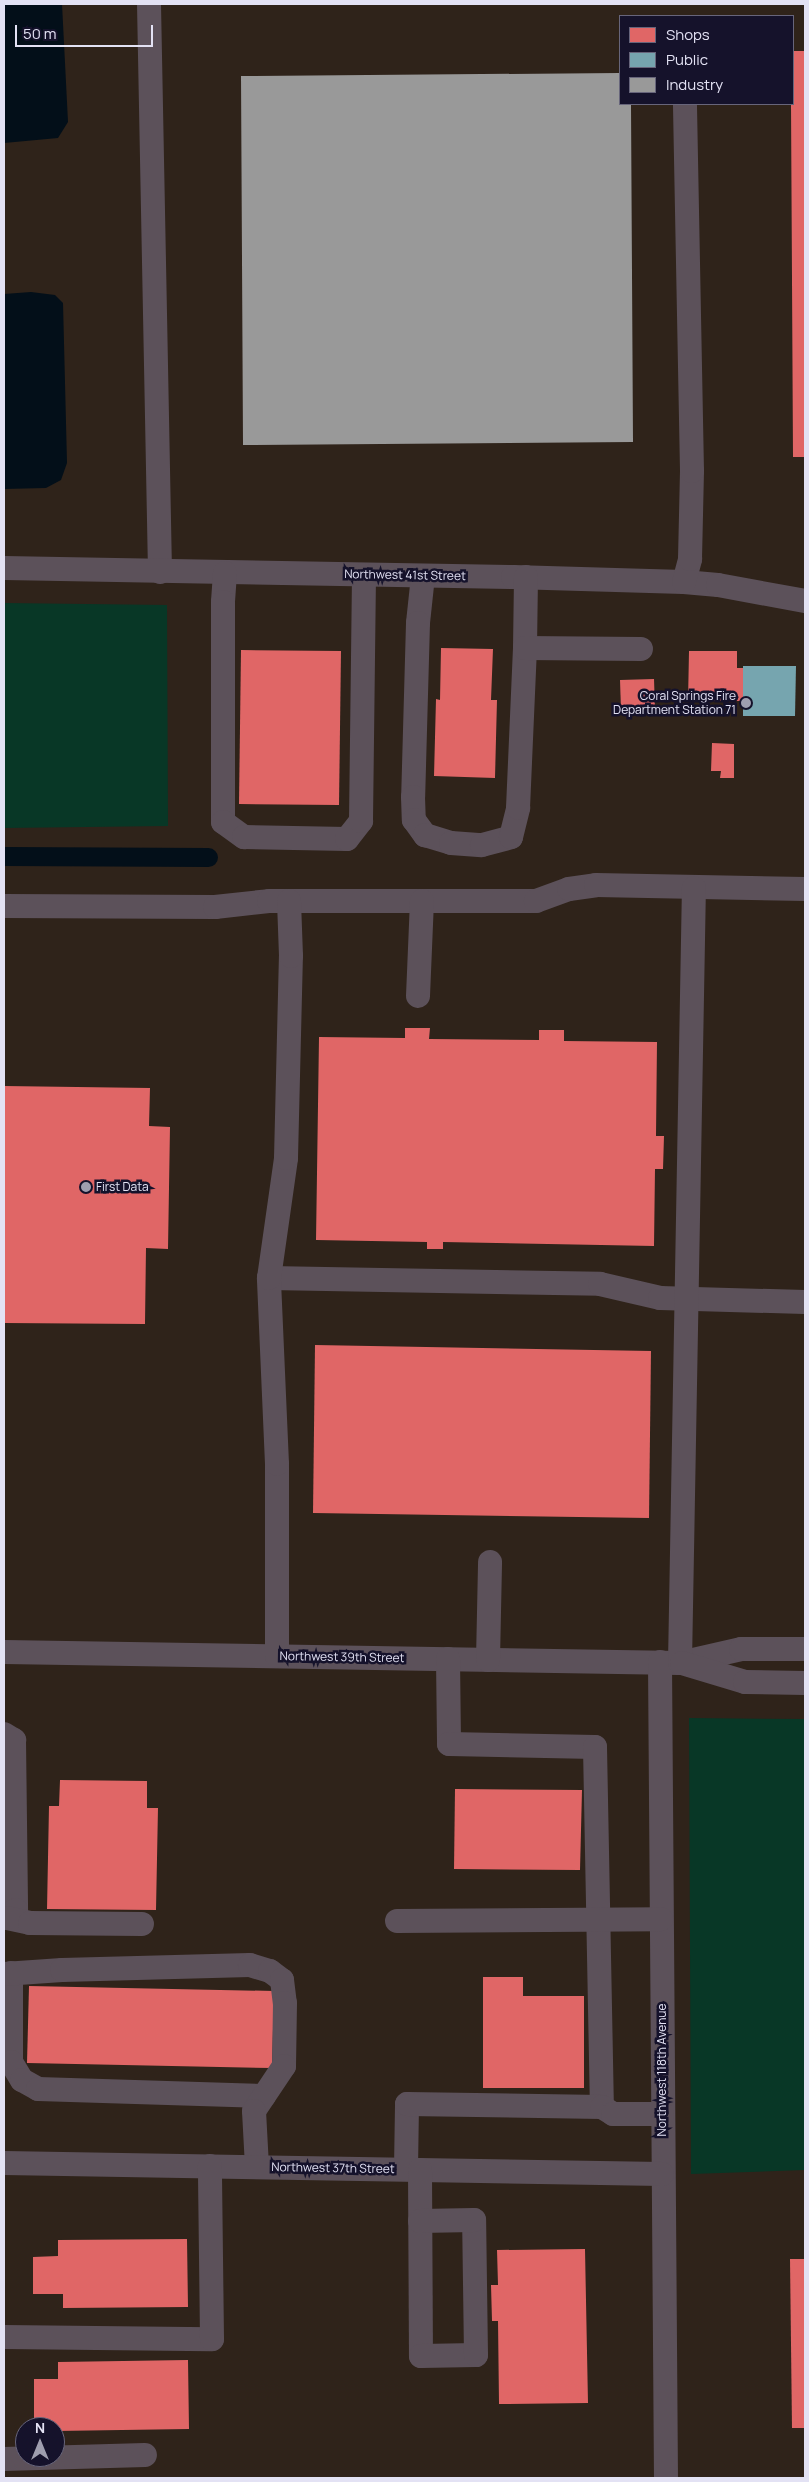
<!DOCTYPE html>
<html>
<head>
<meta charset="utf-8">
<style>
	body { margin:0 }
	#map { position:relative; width:809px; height:2482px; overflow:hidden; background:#22212f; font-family:Manrope,sans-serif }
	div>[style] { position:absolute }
	.commercial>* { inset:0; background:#2f231a }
	.green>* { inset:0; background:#083726 }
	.water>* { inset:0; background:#030f19 }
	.shops>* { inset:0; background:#e06666 }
	.public>* { inset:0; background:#76a5af }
	.industry>* { inset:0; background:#999 }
	.canal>* { height:19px; margin:-9.5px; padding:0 9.5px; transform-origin:9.5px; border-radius:9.5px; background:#030f19 }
	.minor>* { height:24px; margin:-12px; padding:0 12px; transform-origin:12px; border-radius:12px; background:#5c515a }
	.dots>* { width:14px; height:14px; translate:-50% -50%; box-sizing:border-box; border:2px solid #15122b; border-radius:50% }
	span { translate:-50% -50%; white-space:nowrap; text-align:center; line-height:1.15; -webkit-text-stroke:5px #15122b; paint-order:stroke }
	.street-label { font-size:12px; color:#e3e2f4 }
	.poi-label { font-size:12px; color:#e3e2f4 }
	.right { translate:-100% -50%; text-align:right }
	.left { translate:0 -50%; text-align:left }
	.frame { position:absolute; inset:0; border:5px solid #e3e2f4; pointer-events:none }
	.legend { position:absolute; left:619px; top:15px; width:175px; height:90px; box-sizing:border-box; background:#15122b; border:1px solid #67657b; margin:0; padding:6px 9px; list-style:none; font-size:15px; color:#e3e2f4 }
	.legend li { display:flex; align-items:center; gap:10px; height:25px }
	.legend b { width:25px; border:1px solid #67657b }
	.north { position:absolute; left:15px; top:2417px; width:50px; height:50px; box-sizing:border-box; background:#15122b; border:1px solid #67657b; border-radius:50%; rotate:0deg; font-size:14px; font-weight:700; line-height:20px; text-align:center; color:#e3e2f4 }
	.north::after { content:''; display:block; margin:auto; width:18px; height:22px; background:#9f9eaf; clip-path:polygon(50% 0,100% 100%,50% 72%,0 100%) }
	.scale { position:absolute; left:15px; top:25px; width:138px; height:22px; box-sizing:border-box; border:2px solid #e3e2f4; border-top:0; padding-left:6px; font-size:15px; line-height:18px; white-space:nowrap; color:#e3e2f4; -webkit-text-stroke:4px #15122b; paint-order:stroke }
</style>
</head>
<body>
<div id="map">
	<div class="commercial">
		<i style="clip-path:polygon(evenodd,4px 4px,805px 4px,805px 2478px,4px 2478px,4px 4px,620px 16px,793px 16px,793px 104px,620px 104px,620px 16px,4px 4px,25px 2427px,55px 2427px,55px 2457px,25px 2457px,25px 2427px)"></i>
	</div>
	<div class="green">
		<i style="clip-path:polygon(4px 603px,167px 605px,168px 826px,4px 828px)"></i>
		<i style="clip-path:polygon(689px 1718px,805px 1719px,805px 2170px,691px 2174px)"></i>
	</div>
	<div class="water">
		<i style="clip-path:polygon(4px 4px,62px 4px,68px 122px,58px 138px,4px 143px)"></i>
		<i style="clip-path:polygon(31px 292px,55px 295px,63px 303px,67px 463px,61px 480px,46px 488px,4px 489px,4px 294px)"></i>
	</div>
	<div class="shops">
		<i style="clip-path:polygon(793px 51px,805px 51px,805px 457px,793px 457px,791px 104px,793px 104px)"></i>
		<i style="clip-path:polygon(441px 648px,493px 649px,491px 700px,497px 700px,495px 778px,434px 776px,436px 699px,440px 700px)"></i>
		<i style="clip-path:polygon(241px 650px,341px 651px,339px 805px,239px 804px)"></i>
		<i style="clip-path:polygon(689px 651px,737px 651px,737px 668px,743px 668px,743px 701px,688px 701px)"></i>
		<i style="clip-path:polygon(654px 679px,655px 709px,621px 710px,620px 680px)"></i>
		<i style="clip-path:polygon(712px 743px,734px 744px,734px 778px,720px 778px,721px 771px,711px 771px)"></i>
		<i style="clip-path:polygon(405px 1028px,430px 1028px,429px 1039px,539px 1040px,539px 1030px,564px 1030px,564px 1041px,657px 1042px,656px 1136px,664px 1136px,663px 1169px,655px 1169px,654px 1246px,443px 1242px,443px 1249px,427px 1249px,427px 1242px,316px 1240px,319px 1037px,405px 1038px)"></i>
		<i style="clip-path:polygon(4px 1086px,150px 1088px,149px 1126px,170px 1127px,168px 1249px,146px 1248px,145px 1324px,4px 1323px)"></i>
		<i style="clip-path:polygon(315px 1345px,651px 1351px,649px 1518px,313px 1513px)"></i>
		<i style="clip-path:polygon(60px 1780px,147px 1781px,147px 1808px,158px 1808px,156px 1910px,47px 1909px,49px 1806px,59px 1806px)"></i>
		<i style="clip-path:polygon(455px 1789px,582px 1790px,580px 1870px,454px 1869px)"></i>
		<i style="clip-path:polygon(483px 1977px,523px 1977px,523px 1996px,584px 1996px,584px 2088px,483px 2088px)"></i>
		<i style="clip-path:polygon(29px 1986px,274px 1991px,272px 2068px,27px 2063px)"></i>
		<i style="clip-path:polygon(187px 2239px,188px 2307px,63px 2308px,63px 2294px,33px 2294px,33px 2257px,58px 2256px,58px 2240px)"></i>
		<i style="clip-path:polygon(585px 2249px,588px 2403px,499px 2404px,498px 2321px,492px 2321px,491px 2285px,498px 2285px,497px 2250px)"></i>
		<i style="clip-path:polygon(790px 2259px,805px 2259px,805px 2428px,792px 2428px)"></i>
		<i style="clip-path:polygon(188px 2360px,189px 2429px,55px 2431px,55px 2427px,34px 2427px,34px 2379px,58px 2379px,58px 2362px)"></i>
	</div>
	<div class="public">
		<i style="clip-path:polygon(743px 666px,796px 666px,795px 716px,743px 716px)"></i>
	</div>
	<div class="industry">
		<i style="clip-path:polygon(620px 73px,620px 104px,631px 104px,633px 442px,243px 445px,241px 76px)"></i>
	</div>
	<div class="canal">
		<i style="left:4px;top:856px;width:204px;rotate:0.3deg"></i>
	</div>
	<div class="minor">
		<i style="left:149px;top:4px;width:568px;rotate:88.89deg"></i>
		<i style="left:4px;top:568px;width:509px;rotate:1.01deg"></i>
		<i style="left:513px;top:577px;width:171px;rotate:1.7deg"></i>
		<i style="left:684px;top:582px;width:34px;rotate:5deg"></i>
		<i style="left:718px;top:585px;width:88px;rotate:10.4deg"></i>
		<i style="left:225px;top:573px;width:29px;rotate:94deg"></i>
		<i style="left:223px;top:602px;width:220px;rotate:90deg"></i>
		<i style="left:223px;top:822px;width:26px;rotate:36deg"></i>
		<i style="left:244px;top:837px;width:103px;rotate:1.1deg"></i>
		<i style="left:347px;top:839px;width:23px;rotate:-52deg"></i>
		<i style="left:361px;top:821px;width:246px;rotate:-89.3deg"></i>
		<i style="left:423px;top:576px;width:47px;rotate:96.1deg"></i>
		<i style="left:418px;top:623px;width:174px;rotate:91.6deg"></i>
		<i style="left:413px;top:797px;width:23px;rotate:88deg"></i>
		<i style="left:414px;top:820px;width:19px;rotate:54deg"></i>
		<i style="left:425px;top:835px;width:27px;rotate:17deg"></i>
		<i style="left:451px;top:843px;width:31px;rotate:4deg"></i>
		<i style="left:482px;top:845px;width:30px;rotate:-15deg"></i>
		<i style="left:511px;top:837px;width:30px;rotate:-76deg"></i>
		<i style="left:518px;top:808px;width:160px;rotate:-87.5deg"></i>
		<i style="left:526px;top:577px;width:71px;rotate:90.8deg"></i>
		<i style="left:525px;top:648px;width:116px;rotate:0.5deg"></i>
		<i style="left:684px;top:582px;width:24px;rotate:-75deg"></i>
		<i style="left:690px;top:559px;width:88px;rotate:-88.7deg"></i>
		<i style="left:692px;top:471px;width:367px;rotate:-91.1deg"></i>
		<i style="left:4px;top:906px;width:211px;rotate:0.3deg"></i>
		<i style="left:215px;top:907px;width:54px;rotate:-6.3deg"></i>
		<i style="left:269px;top:901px;width:267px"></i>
		<i style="left:536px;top:901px;width:35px;rotate:-20deg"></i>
		<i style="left:569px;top:889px;width:27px;rotate:-8deg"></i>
		<i style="left:596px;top:885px;width:209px;rotate:1.1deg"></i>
		<i style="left:418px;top:996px;width:95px;rotate:-87.6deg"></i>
		<i style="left:269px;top:1278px;width:331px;rotate:1deg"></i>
		<i style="left:600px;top:1284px;width:62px;rotate:13.1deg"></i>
		<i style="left:660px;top:1298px;width:145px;rotate:1.6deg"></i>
		<i style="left:4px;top:1652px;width:676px;rotate:0.93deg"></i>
		<i style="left:680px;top:1663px;width:63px;rotate:-12.9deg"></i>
		<i style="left:741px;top:1649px;width:64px"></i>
		<i style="left:277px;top:1656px;width:192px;rotate:-90deg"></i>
		<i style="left:277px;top:1464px;width:186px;rotate:-92.5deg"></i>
		<i style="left:269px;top:1278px;width:121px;rotate:-81.9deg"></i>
		<i style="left:286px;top:1158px;width:202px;rotate:-88.6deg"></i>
		<i style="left:291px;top:956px;width:55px;rotate:-92.1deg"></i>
		<i style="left:448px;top:1659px;width:85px;rotate:89.3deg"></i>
		<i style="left:449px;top:1744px;width:146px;rotate:1.2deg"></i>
		<i style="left:595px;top:1747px;width:360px;rotate:88.9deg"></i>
		<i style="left:488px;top:1660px;width:98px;rotate:-88.8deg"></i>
		<i style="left:660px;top:1662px;width:816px;rotate:89.58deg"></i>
		<i style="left:680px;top:1663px;width:775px;rotate:-88.97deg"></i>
		<i style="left:682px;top:1663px;width:66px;rotate:16.8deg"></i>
		<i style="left:745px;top:1682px;width:60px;rotate:1deg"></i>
		<i style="left:4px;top:1734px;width:12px;rotate:31deg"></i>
		<i style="left:14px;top:1740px;width:170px;rotate:89.3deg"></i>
		<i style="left:16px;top:1910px;width:12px;rotate:138deg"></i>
		<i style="left:7px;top:1918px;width:3px;rotate:180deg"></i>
		<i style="left:7px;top:1918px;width:24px;rotate:12deg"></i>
		<i style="left:30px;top:1923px;width:112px;rotate:0.5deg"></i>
		<i style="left:397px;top:1921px;width:264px;rotate:-0.4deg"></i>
		<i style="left:11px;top:1973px;width:89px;rotate:90deg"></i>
		<i style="left:11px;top:2062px;width:21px;rotate:59deg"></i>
		<i style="left:22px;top:2080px;width:18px;rotate:29deg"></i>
		<i style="left:38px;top:2089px;width:226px;rotate:1.8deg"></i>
		<i style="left:4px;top:1974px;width:58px;rotate:-3.9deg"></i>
		<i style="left:62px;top:1970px;width:188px;rotate:-1.5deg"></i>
		<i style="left:250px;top:1965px;width:21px;rotate:17deg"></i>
		<i style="left:270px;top:1971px;width:15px;rotate:37deg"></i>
		<i style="left:282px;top:1980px;width:23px;rotate:83deg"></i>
		<i style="left:285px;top:2003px;width:63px;rotate:90.9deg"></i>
		<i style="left:284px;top:2066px;width:54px;rotate:123.7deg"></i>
		<i style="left:254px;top:2111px;width:56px;rotate:86.9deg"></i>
		<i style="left:4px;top:2163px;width:658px;rotate:0.96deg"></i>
		<i style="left:406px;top:2169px;width:65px;rotate:-89.1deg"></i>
		<i style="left:407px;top:2104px;width:195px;rotate:0.9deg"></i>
		<i style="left:602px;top:2107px;width:13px;rotate:32deg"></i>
		<i style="left:613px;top:2114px;width:49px"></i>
		<i style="left:420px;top:2170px;width:186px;rotate:89.7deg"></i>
		<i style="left:421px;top:2356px;width:55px;rotate:-1deg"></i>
		<i style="left:476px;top:2355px;width:135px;rotate:-90.8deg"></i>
		<i style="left:474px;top:2220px;width:54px;rotate:178.9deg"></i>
		<i style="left:4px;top:2337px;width:208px;rotate:0.6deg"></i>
		<i style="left:212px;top:2339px;width:173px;rotate:-90.7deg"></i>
		<i style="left:4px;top:2459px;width:141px;rotate:-1.6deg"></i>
	</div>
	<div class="dots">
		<i style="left:746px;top:703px;background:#9f9eaf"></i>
		<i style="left:86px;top:1187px;background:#9f9eaf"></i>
	</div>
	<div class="street-label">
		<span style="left:405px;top:575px;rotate:1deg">Northwest 41st Street</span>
		<span style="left:342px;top:1657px;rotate:1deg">Northwest 39th Street</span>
		<span style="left:662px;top:2070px;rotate:-90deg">Northwest 118th Avenue</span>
		<span style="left:333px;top:2168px;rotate:1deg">Northwest 37th Street</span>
	</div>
	<div class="poi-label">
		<span class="right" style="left:736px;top:703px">Coral Springs Fire<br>Department Station 71</span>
		<span class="left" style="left:96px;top:1187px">First Data</span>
	</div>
	<div class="frame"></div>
	<ul class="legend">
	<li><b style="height:14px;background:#e06666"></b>Shops</li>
	<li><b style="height:14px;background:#76a5af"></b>Public</li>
	<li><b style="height:14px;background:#999"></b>Industry</li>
	</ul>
	<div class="north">N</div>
	<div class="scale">50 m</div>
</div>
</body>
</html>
